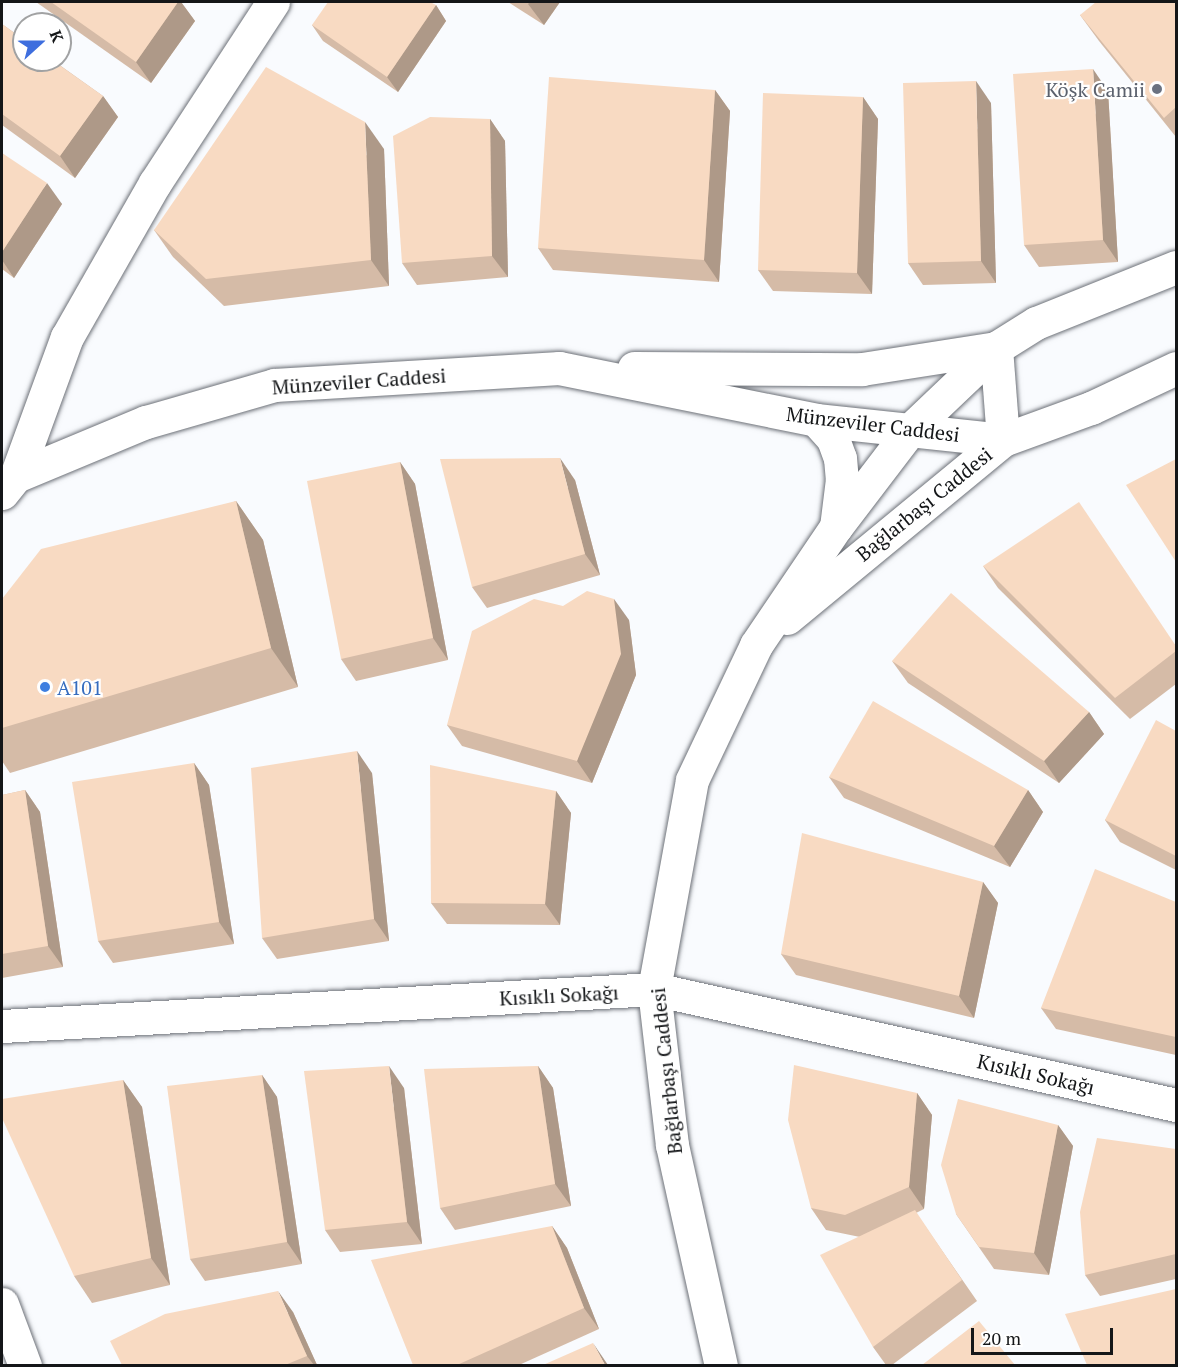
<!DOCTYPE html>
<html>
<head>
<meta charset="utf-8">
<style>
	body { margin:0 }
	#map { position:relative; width:1178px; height:1367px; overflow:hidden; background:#f9fbfe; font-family:"PT Serif",serif }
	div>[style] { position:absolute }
	.roads { filter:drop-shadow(0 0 2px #6d7178) drop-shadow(0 0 2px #6d7178) }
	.minor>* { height:33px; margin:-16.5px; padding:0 16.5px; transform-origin:16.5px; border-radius:16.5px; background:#fff }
	.tertiary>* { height:33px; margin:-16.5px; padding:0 16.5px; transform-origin:16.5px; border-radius:16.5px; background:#fff }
	.secondary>* { height:33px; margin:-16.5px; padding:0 16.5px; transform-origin:16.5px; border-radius:16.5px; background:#fff }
	.wall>* { inset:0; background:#d5bba7 }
	.shaded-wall>* { inset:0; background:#ae9988 }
	.building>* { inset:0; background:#f8dac2 }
	.dots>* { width:16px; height:16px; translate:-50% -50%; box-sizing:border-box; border:3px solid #fff; border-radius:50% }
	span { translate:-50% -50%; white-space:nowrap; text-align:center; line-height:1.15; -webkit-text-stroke:4.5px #fff; paint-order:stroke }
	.worship-label { font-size:20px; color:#5b616d }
	.right { translate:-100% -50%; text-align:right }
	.street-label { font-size:20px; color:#141618 }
	.shop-label { font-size:20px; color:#366cbe }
	.left { translate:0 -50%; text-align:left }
	.frame { position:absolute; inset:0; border:3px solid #141618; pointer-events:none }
	.north { position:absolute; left:12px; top:12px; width:60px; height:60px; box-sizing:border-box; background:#fff; border:2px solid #a1a2a3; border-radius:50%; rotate:69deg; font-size:16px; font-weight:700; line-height:24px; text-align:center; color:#141618 }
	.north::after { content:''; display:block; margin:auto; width:21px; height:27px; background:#3e6ede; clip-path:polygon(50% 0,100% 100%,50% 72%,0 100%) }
	.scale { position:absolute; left:971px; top:1328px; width:142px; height:27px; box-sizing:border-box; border:3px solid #141618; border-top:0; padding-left:8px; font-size:18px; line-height:21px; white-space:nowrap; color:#141618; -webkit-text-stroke:4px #fff; paint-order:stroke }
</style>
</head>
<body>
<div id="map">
	<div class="roads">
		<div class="minor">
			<i style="left:16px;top:476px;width:148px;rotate:-69.9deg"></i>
			<i style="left:67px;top:337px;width:177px;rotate:-60.3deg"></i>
			<i style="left:155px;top:183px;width:216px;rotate:-56.9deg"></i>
			<i style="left:2px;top:1026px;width:653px;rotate:-3.25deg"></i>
			<i style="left:654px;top:989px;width:535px;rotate:12.53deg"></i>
			<i style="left:2px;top:1304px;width:66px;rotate:69.6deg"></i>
		</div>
		<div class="tertiary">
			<i style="left:2px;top:493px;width:22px;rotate:-51deg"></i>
			<i style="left:16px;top:476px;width:141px;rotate:-22.6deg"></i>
			<i style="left:146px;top:422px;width:133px;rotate:-16.1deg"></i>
			<i style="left:274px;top:385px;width:286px;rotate:-3.4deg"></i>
			<i style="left:721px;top:1366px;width:226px;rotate:-102.5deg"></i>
			<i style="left:672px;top:1145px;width:157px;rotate:-96.6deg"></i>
			<i style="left:654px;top:989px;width:212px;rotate:-79.7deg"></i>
			<i style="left:692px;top:780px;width:149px;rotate:-64.6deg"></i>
		</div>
		<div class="secondary">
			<i style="left:996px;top:348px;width:92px;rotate:85.6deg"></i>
			<i style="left:559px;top:368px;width:262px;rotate:11.4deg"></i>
			<i style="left:816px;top:420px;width:188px;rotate:6.1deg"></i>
			<i style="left:1003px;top:440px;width:94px;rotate:-20deg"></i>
			<i style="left:1091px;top:408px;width:94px;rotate:-25.2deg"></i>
			<i style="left:634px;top:368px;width:228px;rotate:0.3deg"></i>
			<i style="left:862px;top:369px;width:136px;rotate:-8.9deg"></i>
			<i style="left:996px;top:348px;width:47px;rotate:-32deg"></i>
			<i style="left:1036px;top:323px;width:151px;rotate:-21.8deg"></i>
			<i style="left:816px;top:420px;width:25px;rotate:48deg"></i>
			<i style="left:833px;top:439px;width:20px;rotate:70deg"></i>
			<i style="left:840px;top:458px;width:21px;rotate:85deg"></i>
			<i style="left:842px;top:479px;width:48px;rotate:97.1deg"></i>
			<i style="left:787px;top:618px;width:280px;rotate:-39.5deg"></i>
			<i style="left:756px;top:645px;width:143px;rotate:-55.9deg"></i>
			<i style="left:836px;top:527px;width:122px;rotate:-52.7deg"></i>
			<i style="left:910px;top:430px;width:119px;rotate:-43.6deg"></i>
		</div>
	</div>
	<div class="wall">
		<i style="clip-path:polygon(36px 2px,181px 2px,195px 21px,151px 83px)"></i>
		<i style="clip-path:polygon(508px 2px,560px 2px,544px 25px)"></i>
		<i style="clip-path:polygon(1176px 2px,1176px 137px,1099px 41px,1080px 15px)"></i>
		<i style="clip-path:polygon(436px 5px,446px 21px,398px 92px,323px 41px,312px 25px)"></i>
		<i style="clip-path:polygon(2px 24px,103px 96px,118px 117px,75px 178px,2px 125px)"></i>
		<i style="clip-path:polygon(715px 90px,730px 111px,719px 282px,553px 270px,538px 248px)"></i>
		<i style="clip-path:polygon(1108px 91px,1118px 262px,1039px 267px,1024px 245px)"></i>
		<i style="clip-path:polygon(863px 97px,878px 119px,872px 294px,773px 291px,758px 270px)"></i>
		<i style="clip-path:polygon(991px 103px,996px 283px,923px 285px,908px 263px)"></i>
		<i style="clip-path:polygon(490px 119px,505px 141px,508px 277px,417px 285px,402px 263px)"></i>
		<i style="clip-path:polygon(384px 149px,389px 286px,224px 306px,173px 257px,154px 230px)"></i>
		<i style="clip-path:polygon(2px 153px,62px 204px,14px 278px,2px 269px)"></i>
		<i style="clip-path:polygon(400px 462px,415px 484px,448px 660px,356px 681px,341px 659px)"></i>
		<i style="clip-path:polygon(575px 480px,600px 575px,487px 608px,472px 587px)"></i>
		<i style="clip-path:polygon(236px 501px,263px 540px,298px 687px,10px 773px,2px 761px,2px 599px)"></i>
		<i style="clip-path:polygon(983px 566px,1176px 645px,1176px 684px,1130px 719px,998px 588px)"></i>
		<i style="clip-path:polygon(629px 620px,636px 675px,592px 783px,462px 746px,447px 725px)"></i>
		<i style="clip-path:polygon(892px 661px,1089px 712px,1104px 734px,1059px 783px,908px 683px)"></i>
		<i style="clip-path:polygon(1176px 731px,1176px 870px,1120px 842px,1105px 820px)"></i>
		<i style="clip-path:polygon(194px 763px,209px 785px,234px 944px,113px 963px,98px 941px)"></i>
		<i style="clip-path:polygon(372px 773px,389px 941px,277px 959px,262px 938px)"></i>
		<i style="clip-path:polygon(829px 777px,1028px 790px,1043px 812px,1010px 867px,844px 798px)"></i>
		<i style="clip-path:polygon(25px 790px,40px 812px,63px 967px,2px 978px,2px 795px)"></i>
		<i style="clip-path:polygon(556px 791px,571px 813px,560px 925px,447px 924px,431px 903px)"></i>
		<i style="clip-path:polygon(983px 882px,998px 903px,974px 1018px,796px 975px,781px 954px)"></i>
		<i style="clip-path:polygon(1176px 902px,1176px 1055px,1056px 1029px,1041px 1008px)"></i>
		<i style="clip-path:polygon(538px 1066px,553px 1088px,571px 1206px,455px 1230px,440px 1208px)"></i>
		<i style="clip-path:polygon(262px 1075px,277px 1097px,302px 1264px,205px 1281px,190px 1259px)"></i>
		<i style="clip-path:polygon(123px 1080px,142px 1107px,170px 1285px,92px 1303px,74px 1276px)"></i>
		<i style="clip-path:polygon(404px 1088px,422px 1244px,340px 1252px,325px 1230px)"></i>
		<i style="clip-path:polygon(917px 1093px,932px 1115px,924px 1209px,916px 1213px,977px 1301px,892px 1365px,886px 1365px,873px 1347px,860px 1237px,826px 1230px,811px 1208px)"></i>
		<i style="clip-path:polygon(1058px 1125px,1073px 1146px,1049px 1275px,994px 1269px,956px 1214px)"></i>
		<i style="clip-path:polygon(1176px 1149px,1176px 1279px,1100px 1296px,1085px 1275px)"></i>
		<i style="clip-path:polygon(552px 1226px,567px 1248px,599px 1329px,519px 1365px,413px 1365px)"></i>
		<i style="clip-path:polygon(293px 1312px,317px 1365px,122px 1365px)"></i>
	</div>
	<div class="shaded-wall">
		<i style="clip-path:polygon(178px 2px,181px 2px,195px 21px,151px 83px,136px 62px)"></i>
		<i style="clip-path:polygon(530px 2px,560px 2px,544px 25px,528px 4px)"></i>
		<i style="clip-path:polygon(436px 5px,446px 21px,398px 92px,387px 77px)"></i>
		<i style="clip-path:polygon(1093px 69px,1108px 91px,1118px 262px,1103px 240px)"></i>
		<i style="clip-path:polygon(976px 81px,991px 103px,996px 283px,981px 261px)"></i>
		<i style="clip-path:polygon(715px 90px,730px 111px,719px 282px,704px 260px)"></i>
		<i style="clip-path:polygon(103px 96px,118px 117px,75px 178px,60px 156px)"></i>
		<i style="clip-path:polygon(863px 97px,878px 119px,872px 294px,857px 273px)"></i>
		<i style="clip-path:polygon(490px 119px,505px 141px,508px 277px,492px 256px)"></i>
		<i style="clip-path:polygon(365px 122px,384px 149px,389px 286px,371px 260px)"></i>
		<i style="clip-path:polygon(47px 183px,62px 204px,14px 278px,2px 260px,2px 252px)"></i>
		<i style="clip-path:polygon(560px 458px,575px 480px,600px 575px,585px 554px)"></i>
		<i style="clip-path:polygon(400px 462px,415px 484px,448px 660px,433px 638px)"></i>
		<i style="clip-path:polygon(236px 501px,263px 540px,298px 687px,271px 648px)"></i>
		<i style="clip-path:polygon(614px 599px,629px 620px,636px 675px,592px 783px,577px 761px)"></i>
		<i style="clip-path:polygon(1089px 712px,1104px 734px,1059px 783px,1044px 761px)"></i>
		<i style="clip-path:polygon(357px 751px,372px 773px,389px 941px,374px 919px)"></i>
		<i style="clip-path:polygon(194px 763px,209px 785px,234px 944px,219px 922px)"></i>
		<i style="clip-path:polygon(25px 790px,40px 812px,63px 967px,48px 946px)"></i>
		<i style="clip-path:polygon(1028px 790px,1043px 812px,1010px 867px,994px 846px)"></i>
		<i style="clip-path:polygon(556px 791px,571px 813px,560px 925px,545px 904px)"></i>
		<i style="clip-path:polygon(983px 882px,998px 903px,974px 1018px,959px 996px)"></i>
		<i style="clip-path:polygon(389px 1066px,404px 1088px,422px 1244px,407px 1222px)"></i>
		<i style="clip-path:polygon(538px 1066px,553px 1088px,571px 1206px,555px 1184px)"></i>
		<i style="clip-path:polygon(262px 1075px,277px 1097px,302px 1264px,287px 1242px)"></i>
		<i style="clip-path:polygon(123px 1080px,142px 1107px,170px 1285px,151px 1258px)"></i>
		<i style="clip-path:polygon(917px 1093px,932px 1115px,924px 1209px,909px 1187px)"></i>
		<i style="clip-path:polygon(1058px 1125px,1073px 1146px,1049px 1275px,1034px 1253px)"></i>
		<i style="clip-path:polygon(552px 1226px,567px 1248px,599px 1329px,584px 1308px)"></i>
		<i style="clip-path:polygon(278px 1291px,293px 1312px,317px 1365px,314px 1365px,307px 1356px)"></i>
		<i style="clip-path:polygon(593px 1343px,608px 1365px,605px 1365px)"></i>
	</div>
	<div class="building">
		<i style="clip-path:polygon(51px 2px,178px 2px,136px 62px)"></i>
		<i style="clip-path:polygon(328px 2px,430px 2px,436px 5px,387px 77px,312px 25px)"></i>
		<i style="clip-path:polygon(1096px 2px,1176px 2px,1176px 107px,1164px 118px,1080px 15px)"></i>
		<i style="clip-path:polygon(2px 24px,24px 40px,24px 60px,52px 60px,103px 96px,60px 156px,2px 114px)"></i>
		<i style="clip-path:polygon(266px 67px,365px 122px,371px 260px,206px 279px,154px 230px)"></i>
		<i style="clip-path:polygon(1093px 69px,1103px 240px,1024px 245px,1013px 74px)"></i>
		<i style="clip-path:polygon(549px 77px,715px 90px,704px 260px,538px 248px)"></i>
		<i style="clip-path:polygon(976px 81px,981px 261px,908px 263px,903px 83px)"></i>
		<i style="clip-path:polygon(763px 93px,863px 97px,857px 273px,758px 270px)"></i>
		<i style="clip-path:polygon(430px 117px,490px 119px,492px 256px,402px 263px,393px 136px)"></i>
		<i style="clip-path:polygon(2px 153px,47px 183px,2px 252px)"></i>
		<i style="clip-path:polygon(560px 458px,585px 554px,472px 587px,440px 459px)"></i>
		<i style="clip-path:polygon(1176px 459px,1176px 562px,1126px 485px)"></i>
		<i style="clip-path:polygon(400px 462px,433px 638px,341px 659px,307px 481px)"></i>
		<i style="clip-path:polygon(236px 501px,271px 648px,2px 728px,2px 599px,41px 549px)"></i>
		<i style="clip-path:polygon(1079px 502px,1176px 646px,1176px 651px,1115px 698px,983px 566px)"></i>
		<i style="clip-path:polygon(587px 591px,614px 599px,621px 654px,577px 761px,447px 725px,472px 631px,534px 599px,563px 606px)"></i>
		<i style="clip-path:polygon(951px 593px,1089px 712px,1044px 761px,892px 661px)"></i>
		<i style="clip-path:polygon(873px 701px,1028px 790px,994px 846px,829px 777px)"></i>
		<i style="clip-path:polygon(1156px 720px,1176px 731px,1176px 856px,1105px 820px)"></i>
		<i style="clip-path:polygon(357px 751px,374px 919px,262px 938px,251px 768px)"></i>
		<i style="clip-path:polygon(194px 763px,219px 922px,98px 941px,72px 782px)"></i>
		<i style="clip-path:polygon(430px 765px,556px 791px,545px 904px,431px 903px)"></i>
		<i style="clip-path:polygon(25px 790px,48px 946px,2px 954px,2px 795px)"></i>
		<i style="clip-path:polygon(802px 833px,983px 882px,959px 996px,781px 954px)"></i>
		<i style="clip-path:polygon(1095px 869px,1176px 902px,1176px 1037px,1041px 1008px)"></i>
		<i style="clip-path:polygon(794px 1065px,917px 1093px,909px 1187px,845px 1215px,811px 1208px,788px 1120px)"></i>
		<i style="clip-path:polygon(389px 1066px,407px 1222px,325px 1230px,304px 1071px)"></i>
		<i style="clip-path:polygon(538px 1066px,555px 1184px,440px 1208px,424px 1069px)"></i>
		<i style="clip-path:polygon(262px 1075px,287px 1242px,190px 1259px,167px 1086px)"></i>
		<i style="clip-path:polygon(123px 1080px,151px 1258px,74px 1276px,2px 1118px,2px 1099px)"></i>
		<i style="clip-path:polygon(958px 1099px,1058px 1125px,1034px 1253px,979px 1247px,956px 1214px,941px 1165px)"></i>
		<i style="clip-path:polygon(1097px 1138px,1176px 1149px,1176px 1254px,1085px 1275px,1080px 1212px)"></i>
		<i style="clip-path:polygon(915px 1210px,962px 1280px,873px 1347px,820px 1255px)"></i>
		<i style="clip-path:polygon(552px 1226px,584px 1308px,457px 1365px,413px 1365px,371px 1260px)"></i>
		<i style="clip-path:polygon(1176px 1289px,1176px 1365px,1087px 1365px,1065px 1314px)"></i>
		<i style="clip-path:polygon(278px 1291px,307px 1356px,285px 1365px,122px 1365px,110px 1341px,165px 1314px)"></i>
		<i style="clip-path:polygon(979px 1321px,1015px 1365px,922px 1365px)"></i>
		<i style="clip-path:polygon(593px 1343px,605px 1365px,543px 1365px)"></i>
	</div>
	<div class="dots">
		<i style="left:1157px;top:89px;background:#6b7280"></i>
		<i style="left:45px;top:687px;background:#3f7fe0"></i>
	</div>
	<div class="worship-label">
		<span class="right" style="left:1145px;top:89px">Köşk Camii</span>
	</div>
	<div class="street-label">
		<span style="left:359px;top:381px;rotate:-4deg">Münzeviler Caddesi</span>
		<span style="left:873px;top:424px;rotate:7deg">Münzeviler Caddesi</span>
		<span style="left:924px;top:504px;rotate:-39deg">Bağlarbaşı Caddesi</span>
		<span style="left:559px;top:995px;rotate:-3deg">Kısıklı Sokağı</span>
		<span style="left:666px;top:1071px;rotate:-96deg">Bağlarbaşı Caddesi</span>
		<span style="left:1036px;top:1074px;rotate:13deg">Kısıklı Sokağı</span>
	</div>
	<div class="shop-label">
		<span class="left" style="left:57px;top:687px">A101</span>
	</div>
	<div class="frame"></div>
	<div class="north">K</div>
	<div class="scale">20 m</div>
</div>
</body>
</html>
